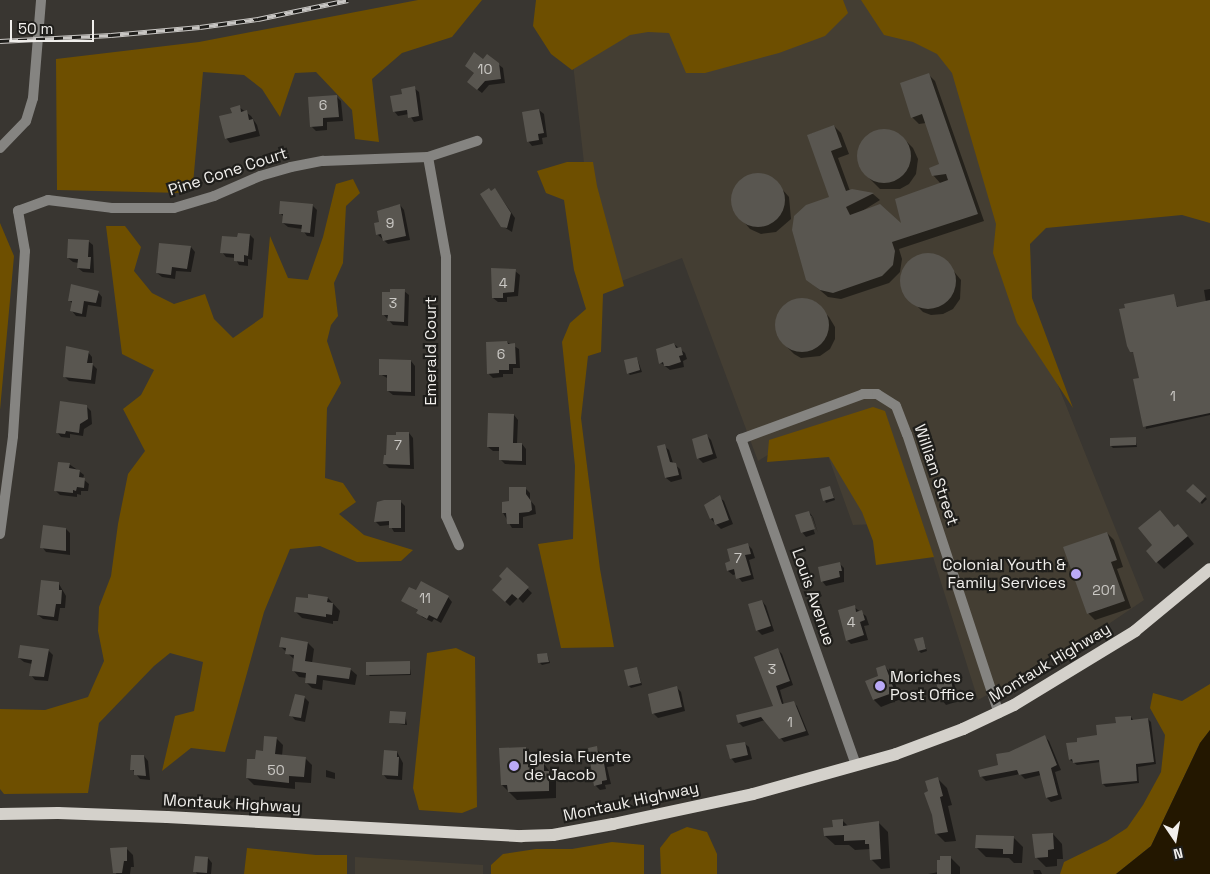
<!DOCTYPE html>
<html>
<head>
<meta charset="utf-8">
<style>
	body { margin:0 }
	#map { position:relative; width:1210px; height:874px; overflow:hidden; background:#393631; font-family:"Space Grotesk",sans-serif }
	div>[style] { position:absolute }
	.built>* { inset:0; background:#443e33 }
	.green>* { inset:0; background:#6e4f00 }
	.water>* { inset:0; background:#231700 }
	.shadow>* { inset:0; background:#0007 }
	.building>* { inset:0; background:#595650 }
	.round { border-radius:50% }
	.street>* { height:10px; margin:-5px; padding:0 5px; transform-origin:5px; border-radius:5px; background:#858481 }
	.primary>* { height:12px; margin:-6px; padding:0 6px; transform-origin:6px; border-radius:6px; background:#d4d1cb }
	.rail>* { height:5px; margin-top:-2.5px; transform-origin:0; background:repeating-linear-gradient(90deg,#1f1e1b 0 9px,#c8c6c3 0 18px); box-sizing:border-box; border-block:1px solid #c8c6c3 }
	.dots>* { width:14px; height:14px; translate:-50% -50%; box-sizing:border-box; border:2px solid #1f1e1b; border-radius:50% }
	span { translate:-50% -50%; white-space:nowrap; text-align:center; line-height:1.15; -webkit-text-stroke:4.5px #1f1e1b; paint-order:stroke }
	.number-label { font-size:14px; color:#cbc9c5 }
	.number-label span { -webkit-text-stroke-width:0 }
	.street-label { font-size:16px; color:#f1efec }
	.poi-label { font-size:16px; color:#f1efec }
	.right { translate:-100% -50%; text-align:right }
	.left { translate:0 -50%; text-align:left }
	.north { position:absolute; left:1150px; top:814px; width:50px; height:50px; -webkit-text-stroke:4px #1f1e1b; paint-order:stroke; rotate:168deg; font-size:14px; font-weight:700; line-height:20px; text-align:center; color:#f1efec }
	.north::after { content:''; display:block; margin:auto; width:18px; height:22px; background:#f1efec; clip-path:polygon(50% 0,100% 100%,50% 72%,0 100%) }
	.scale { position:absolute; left:10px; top:20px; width:84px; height:22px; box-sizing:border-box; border:2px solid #f1efec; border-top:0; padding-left:6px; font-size:15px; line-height:18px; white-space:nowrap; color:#f1efec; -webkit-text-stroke:4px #1f1e1b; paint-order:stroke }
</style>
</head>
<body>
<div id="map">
	<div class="built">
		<i style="clip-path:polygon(566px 0,932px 0,1043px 348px,1144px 600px,1085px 640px,978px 700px,922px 522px,853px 525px,817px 425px,758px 461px,682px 258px,598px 290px)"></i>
		<i style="clip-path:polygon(355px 857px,483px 865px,483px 874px,355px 874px)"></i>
	</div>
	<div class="green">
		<i style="clip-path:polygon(418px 0,482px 0,452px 37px,402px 53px,372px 79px,379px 142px,355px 139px,352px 110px,316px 72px,295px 73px,280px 117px,262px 89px,244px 75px,203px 72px,193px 184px,183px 193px,57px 190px,56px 59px,199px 42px)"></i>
		<i style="clip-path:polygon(536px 0,843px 0,848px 13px,825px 36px,779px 53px,705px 73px,686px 73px,669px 33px,648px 32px,630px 35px,572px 70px,551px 54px,533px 26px)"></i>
		<i style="clip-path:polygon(861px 0,1210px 0,1210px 223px,1182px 215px,1046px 228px,1030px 244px,1032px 298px,1073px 408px,1017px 323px,993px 253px,996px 224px,952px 73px,937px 54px,913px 42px,884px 35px)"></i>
		<i style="clip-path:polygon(567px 162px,593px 162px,597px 186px,624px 286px,603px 294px,601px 352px,588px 356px,581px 418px,600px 569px,614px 647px,561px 648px,538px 544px,573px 539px,575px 466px,562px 342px,570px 323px,586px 309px,574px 270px,564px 200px,546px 193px,537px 171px)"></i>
		<i style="clip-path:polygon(353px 179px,360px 193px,346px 206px,343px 263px,334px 283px,338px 316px,331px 325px,327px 341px,341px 383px,327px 408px,325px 478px,343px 483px,356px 502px,339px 514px,364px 535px,413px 550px,401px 561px,357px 562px,320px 546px,290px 549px,264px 612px,225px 752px,191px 748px,162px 771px,175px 716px,194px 711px,203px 662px,170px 653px,154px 666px,99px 723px,88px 793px,4px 794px,0 789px,0 709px,45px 710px,88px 697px,104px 661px,98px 631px,99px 607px,111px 576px,118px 524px,128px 474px,145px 451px,123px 409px,141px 395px,154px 370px,122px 354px,106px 226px,125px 226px,141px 247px,134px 271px,152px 293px,174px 304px,205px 294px,214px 319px,233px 338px,263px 317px,270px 236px,288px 278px,308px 280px,323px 237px,336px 184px)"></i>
		<i style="clip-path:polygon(0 223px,14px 256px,0 410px)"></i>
		<i style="clip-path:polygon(873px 407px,885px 411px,934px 557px,876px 565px,873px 541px,862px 512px,829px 457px,767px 462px,769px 440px)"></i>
		<i style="clip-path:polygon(456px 648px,475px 657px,477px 807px,462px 813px,419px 810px,413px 788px,427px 653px)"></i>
		<i style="clip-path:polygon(1210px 684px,1210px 730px,1200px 743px,1151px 846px,1116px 874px,1060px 874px,1064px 862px,1107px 841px,1127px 828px,1143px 805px,1161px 772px,1165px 735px,1150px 708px,1153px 693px,1182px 701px)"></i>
		<i style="clip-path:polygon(687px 827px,707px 832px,717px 854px,717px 874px,661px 874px,660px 848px,671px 834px)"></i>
		<i style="clip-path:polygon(612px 842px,644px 845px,644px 874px,491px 874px,491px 865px,503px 854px,536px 849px,572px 849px)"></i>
		<i style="clip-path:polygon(247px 848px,316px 855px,347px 855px,347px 874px,244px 874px)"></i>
	</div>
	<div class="water">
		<i style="clip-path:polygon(1210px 730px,1210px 874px,1116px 874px,1151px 846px,1200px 743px)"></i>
	</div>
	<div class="shadow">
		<i style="clip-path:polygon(484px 61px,498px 64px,503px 68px,505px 83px,489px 85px,482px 93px,473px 86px,475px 74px)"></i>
		<i style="clip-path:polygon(928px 74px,935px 81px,984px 221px,899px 249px,902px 259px,900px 272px,889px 283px,841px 299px,828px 297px,815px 286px,830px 198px,808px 135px,834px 126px,841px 133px,849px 154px,838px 158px,850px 191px,873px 194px,880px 200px,859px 213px,903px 227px,941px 184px,933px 175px,940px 165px,926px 123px,919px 124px,912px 117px)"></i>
		<i style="clip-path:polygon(414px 88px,419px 92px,423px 120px,414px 122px,409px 114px,398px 116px,394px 111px,403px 95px)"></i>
		<i style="clip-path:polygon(337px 97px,341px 101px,343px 121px,327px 122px,327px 130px,316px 131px,311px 126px)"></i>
		<i style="clip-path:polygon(239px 107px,251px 116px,257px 125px,260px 136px,230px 143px,226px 138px,233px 114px)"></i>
		<i style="clip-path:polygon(539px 110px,544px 114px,547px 137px,542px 138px,543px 144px,532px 146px,528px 141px)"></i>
		<i style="clip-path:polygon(889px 130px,900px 135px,913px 148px,918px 159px,916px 174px,909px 184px,900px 189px,880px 189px,864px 173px,859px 162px,858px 154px,862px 143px,870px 135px)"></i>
		<i style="clip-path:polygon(756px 174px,763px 175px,774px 180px,789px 197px,791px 219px,776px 232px,761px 234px,750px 229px,733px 209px,732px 197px,736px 186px,744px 178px)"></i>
		<i style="clip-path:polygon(495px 189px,515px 218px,512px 232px,502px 226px,491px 192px)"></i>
		<i style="clip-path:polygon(312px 205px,317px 210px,314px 237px,307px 236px,302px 229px,288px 227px,283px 223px,284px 217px,280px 213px)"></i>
		<i style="clip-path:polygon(400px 205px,404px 210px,410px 240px,388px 244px,377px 234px,387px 208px)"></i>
		<i style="clip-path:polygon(250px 235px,254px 239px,252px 260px,248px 259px,248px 266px,239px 265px,235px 258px,226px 257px,222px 252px,238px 239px)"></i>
		<i style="clip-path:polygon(88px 241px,93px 245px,94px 273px,83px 272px,78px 268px,79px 263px,73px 262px,68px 258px)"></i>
		<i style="clip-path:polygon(191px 247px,195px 252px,191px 272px,176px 271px,175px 279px,162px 277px,157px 273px)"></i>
		<i style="clip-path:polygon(928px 255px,946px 262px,961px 280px,960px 299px,953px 309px,943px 314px,931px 315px,923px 312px,907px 296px,903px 289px,903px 270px,910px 262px)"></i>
		<i style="clip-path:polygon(515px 271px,520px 275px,518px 296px,507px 297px,507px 302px,498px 302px,493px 298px)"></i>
		<i style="clip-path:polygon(1210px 289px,1210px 415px,1146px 429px,1140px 379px,1134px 353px,1131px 351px,1173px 295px,1178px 308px,1206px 302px,1204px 290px)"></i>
		<i style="clip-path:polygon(404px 291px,409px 295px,408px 326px,393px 325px,383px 314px)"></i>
		<i style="clip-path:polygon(98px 292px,102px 297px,101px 307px,88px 305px,86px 317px,76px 316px,72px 311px,73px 304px,69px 300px)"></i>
		<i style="clip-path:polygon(795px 300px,814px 301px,829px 317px,835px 327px,835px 339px,830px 349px,820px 356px,801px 358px,794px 354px,781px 341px,776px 330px,776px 322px,780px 311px,785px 305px)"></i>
		<i style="clip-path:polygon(507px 342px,519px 349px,520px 368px,513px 368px,513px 374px,503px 374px,503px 377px,493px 378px,488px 373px)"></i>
		<i style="clip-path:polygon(674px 344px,685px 353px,687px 359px,683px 361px,684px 367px,670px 370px,661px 363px)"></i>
		<i style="clip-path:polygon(88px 352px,92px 357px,92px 364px,97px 369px,95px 384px,69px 381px,65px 377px)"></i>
		<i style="clip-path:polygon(637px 358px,642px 372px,630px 375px,628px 373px)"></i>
		<i style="clip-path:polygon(411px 361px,415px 366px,415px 396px,393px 395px,388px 391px,389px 379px,380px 374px)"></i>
		<i style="clip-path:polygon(86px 406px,91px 411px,92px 424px,84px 429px,83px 436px,70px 434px,70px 438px,61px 437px,57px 432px)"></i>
		<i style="clip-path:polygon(514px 415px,518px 420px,517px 444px,522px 444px,526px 449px,526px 465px,505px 464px,500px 459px,500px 451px,493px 451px,488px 447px)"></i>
		<i style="clip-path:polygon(409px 433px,413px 438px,414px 469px,389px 468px,385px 464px,397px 436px)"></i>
		<i style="clip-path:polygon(707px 436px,711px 440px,717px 458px,703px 463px,698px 458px)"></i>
		<i style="clip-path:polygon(1135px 438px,1137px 447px,1113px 448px,1111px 446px)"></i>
		<i style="clip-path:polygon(664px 446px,669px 450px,673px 463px,680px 469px,682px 479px,671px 482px,666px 478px)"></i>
		<i style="clip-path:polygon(69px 464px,79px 471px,84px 475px,83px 479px,89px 484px,88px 491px,81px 491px,81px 495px,77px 494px,77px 497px,60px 495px,55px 490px)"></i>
		<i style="clip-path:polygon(1193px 486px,1207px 499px,1202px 504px,1188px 491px)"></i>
		<i style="clip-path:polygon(830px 487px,835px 500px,826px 503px,821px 490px)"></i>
		<i style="clip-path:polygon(525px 488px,530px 493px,530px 500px,535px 506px,536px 514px,523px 517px,523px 528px,512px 528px,503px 513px)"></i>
		<i style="clip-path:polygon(719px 497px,724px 501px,733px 524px,721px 529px,711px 519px,706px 505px,714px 502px,713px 499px)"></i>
		<i style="clip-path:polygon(400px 501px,405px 506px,405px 532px,394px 532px,390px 525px,380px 526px,375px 521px)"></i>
		<i style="clip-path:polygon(809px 512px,813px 517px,818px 533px,812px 516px,809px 516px,815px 534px,806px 537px,802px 532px)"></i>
		<i style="clip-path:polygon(1175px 528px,1185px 533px,1194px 544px,1164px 569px,1157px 562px)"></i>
		<i style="clip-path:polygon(66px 529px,70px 533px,70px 555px,46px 552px,42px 547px)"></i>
		<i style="clip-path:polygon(1107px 533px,1114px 540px,1123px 567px,1117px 569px,1131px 608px,1095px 620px,1088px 613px)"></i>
		<i style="clip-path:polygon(747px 544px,752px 549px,755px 558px,749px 560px,754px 579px,742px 582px,736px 574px,733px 575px,728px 571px,732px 562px)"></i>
		<i style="clip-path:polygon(839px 563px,844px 568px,844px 582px,826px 586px,822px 581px)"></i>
		<i style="clip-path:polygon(507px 569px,532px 593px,523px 603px,518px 598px,510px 606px,493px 590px,503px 579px)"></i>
		<i style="clip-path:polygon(59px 584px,66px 596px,65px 608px,60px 608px,58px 621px,43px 619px,38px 615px)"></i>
		<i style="clip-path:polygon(416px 592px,448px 597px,452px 602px,441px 623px,434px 619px,432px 622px,422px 617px,419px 611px,403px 601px)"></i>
		<i style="clip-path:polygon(328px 598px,340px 611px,338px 621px,333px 621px,333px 624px,302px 618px,295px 611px,309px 599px)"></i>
		<i style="clip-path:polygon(762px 601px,766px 606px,774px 631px,762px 635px,757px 630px)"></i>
		<i style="clip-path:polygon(854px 607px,866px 616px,869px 625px,864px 626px,868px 640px,851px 644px,847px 640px)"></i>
		<i style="clip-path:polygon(923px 639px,927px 651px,921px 653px,919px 651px)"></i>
		<i style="clip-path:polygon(308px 643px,314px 649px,312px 663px,350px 669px,357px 675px,355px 685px,323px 680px,322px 690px,312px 688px,306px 682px,307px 678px,299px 677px,293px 670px,295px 660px,281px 647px)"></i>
		<i style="clip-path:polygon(48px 650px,53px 655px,48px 681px,35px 680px,31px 675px,32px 664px,24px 662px,19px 658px)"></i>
		<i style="clip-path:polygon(778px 650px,782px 654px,793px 685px,780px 690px,784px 705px,793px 702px,797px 706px,809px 735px,784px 742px,765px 720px,743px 727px,739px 723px,774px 707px)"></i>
		<i style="clip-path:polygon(547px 654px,550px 663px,542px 665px,540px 663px)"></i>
		<i style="clip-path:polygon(409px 662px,411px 675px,370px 676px,368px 674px)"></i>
		<i style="clip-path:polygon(884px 666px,891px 673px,901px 699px,881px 707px,874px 700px)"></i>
		<i style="clip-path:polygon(637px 668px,642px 685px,631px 688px,629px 686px)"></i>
		<i style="clip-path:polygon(949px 675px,953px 679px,959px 701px,946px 705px,942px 700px)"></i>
		<i style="clip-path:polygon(677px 688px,681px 692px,685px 711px,658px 718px,653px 713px)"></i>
		<i style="clip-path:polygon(304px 697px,309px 702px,305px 722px,295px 720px,291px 715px)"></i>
		<i style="clip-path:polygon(405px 713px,407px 725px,391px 723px)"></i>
		<i style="clip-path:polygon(1131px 717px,1134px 721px,1148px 719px,1151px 722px,1156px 764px,1138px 767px,1139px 783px,1106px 787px,1103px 784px,1101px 762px,1077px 765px,1070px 760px,1079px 743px,1098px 736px)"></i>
		<i style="clip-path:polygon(1044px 736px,1049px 741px,1061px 770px,1055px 772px,1062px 799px,1051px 802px,1047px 798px,1041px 775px,1025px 779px,1020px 774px,986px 781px,981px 776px,999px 766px,1009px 753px)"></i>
		<i style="clip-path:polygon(276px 738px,283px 745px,282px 756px,305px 758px,312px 765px,311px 783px,295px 782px,295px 789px,254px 785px,247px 778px,256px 761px)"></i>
		<i style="clip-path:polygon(744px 743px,749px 747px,752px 759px,735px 763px,731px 758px)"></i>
		<i style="clip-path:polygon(526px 748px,534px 756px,534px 762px,544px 764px,556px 780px,556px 798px,517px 800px,502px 785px)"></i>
		<i style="clip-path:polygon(596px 748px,601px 754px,608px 752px,612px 757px,614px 766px,607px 767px,611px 784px,605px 785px,606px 789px,600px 790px,595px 785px)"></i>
		<i style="clip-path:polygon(397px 752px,403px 763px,402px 780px,387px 779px,383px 774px)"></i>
		<i style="clip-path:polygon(144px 756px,148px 761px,150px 780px,140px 779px,132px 769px)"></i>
		<i style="clip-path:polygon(326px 770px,335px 773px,335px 779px,326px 777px)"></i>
		<i style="clip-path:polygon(938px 779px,947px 788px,952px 805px,948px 806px,956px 841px,945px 842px,936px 833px,930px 792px)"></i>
		<i style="clip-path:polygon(842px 820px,848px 826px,878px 822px,888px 832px,890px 868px,881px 869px,871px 859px,871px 849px,855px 850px,849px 845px,835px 845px,825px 836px)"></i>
		<i style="clip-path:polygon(1053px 834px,1062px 844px,1063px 859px,1057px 859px,1057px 866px,1046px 867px,1036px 857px,1033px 835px)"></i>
		<i style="clip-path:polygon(1013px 837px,1023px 847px,1022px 863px,1014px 863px,1009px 858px,986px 857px,977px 848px)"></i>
		<i style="clip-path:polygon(126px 848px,133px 855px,134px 867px,131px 867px,130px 874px,116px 874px)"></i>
		<i style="clip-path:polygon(950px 857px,960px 867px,960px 874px,928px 874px,939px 872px)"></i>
		<i style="clip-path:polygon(208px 858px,212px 863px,211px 874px,197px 874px,195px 871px)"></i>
		<i style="clip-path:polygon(1033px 870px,1040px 870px,1042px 874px,1034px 874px)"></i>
	</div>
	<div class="building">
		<i style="clip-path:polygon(474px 52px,483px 59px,487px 54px,499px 63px,501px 79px,485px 81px,477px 90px,467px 82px,474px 73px,465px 66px)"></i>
		<i style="clip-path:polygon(929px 73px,978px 214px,892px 242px,895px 251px,893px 265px,882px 276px,833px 293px,820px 290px,806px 280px,792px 230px,794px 216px,806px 205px,829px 197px,807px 135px,834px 125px,842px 147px,831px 151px,846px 191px,852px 189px,874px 193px,846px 207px,850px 215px,880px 204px,901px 223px,895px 199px,948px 180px,946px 174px,932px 176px,929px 168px,939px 164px,922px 114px,911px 118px,900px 83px)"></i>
		<i style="clip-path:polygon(415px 86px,419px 116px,408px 118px,407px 110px,393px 112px,390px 96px,402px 94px,401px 89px)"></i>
		<i style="clip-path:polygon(337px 95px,339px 117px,323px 118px,323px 126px,310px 127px,308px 97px)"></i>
		<i style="clip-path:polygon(240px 105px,241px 112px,247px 110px,249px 120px,253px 119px,256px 131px,225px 139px,219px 116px,232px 113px,230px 108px)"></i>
		<i style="clip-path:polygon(539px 109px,544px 133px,538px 134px,539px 140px,527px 142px,522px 112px)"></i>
		<i class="round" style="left:857px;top:129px;width:54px;height:54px"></i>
		<i class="round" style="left:731px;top:173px;width:54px;height:54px"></i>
		<i style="clip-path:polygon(489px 188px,491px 191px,495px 188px,511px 213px,507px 228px,501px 227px,480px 194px)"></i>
		<i style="clip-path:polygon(280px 201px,313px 204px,310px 233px,301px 232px,302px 225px,282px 223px,283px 214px,279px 214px)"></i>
		<i style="clip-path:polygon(400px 204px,406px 236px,383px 241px,381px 234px,376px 235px,374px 223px,379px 222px,377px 211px)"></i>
		<i style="clip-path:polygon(238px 233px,250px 234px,248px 256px,244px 255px,244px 262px,234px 261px,234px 254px,220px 253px,222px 236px,237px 237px)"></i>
		<i style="clip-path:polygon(68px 239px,89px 240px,88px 257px,91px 257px,90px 269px,77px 268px,78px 259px,67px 258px)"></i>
		<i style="clip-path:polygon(159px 243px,191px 246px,187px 269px,172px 267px,171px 275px,156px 273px)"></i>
		<i class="round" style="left:900px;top:253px;width:56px;height:56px"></i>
		<i style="clip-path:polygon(491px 268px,516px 269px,514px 292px,503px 293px,503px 298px,492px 298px)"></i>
		<i style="clip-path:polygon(71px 284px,99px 291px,96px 303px,84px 301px,82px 314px,70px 311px,72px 301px,68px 301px)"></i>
		<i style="clip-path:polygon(390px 289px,405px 289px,404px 322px,387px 321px,388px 315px,382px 315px,382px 292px,390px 292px)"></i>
		<i style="clip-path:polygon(1174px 294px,1177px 307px,1210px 300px,1210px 413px,1143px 427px,1133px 379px,1139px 378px,1133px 352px,1130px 352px,1127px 346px,1119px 309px,1125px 308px,1124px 304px)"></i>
		<i class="round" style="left:775px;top:298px;width:54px;height:54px"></i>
		<i style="clip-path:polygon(507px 341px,508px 344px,515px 343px,516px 364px,509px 364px,509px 370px,499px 370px,499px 373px,487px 374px,486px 342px)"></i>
		<i style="clip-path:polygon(674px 343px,676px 348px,681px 347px,683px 355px,679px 356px,681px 362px,669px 366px,664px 366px,663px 362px,659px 364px,656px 349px)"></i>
		<i style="clip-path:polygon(66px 346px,89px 351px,87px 363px,93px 363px,91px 380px,63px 377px)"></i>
		<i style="clip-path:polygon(637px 357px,640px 370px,627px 374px,624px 360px)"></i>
		<i style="clip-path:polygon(379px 359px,411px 360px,411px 392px,387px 391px,387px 375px,379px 375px)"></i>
		<i style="clip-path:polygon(60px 401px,87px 405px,88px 419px,80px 424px,79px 433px,66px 431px,65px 434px,56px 433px)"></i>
		<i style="clip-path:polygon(488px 413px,514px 414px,513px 443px,522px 443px,522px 461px,499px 460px,499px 447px,487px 447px)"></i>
		<i style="clip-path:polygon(396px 432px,409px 432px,410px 465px,383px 464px,384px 455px,386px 455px,387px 435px,396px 435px)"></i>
		<i style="clip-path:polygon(707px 434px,713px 454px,697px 459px,692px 439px)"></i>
		<i style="clip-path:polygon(1136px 437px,1136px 445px,1110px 446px,1110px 438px)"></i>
		<i style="clip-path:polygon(665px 444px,670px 462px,676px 463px,679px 475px,665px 478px,657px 446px)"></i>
		<i style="clip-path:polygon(58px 462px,70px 463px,69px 468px,80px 470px,79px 477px,85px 478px,84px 488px,77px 487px,76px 491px,73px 490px,73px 493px,54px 491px)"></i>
		<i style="clip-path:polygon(1193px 484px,1206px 496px,1200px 503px,1186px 491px)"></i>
		<i style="clip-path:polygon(830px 486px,834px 498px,823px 501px,820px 489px)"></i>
		<i style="clip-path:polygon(509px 487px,526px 487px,526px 494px,531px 501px,532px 510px,529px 512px,519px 513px,519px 524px,507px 524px,506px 513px,502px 513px,502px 502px,509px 501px)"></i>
		<i style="clip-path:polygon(720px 495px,729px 520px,715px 525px,713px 518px,710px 519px,704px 505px)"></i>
		<i style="clip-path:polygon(384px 500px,401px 500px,401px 528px,389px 528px,389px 521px,374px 522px,377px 502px)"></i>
		<i style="clip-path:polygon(1160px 510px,1174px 527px,1178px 524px,1188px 536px,1156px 563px,1146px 551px,1152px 545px,1138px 528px)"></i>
		<i style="clip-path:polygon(809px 511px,815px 529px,801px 533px,795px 515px)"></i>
		<i style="clip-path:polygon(43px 525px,66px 528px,66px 551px,40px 548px)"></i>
		<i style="clip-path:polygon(1107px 532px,1117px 560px,1111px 562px,1125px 601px,1087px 614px,1063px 547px)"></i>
		<i style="clip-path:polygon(748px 543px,751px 554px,745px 555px,751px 575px,736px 579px,734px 569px,727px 571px,725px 563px,730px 561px,727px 549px)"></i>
		<i style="clip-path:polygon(840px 562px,842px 571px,839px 571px,840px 577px,821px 582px,818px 567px)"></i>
		<i style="clip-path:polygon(507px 567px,529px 587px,518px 599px,512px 594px,505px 602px,492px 590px,502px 579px,499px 576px)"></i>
		<i style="clip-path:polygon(41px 580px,59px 582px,59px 590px,62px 590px,61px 604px,56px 604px,54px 617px,37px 615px)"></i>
		<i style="clip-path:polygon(421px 581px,449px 596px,437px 619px,429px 615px,427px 619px,416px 613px,418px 610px,401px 601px,409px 587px,416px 590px)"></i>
		<i style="clip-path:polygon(308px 594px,328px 597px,327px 602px,333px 603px,332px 615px,326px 614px,326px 617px,294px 612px,296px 597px,308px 598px)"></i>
		<i style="clip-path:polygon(762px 600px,771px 626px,756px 631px,748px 604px)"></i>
		<i style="clip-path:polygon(855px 605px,856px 612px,862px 610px,865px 620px,860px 622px,864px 635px,846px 641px,838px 610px)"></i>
		<i style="clip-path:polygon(281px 637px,308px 642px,305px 661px,351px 668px,349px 679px,317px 675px,316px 684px,305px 683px,306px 673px,292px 671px,294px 655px,285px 654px,286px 648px,279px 647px)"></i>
		<i style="clip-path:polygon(923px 637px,926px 649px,918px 651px,914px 639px)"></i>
		<i style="clip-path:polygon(20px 645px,49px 649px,44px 677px,29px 676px,32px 660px,18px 658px)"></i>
		<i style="clip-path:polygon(778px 648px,790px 681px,776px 686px,782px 704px,794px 701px,806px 731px,779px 739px,761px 717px,738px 723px,736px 715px,773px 706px,754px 657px)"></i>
		<i style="clip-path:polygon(547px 653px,549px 662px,538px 663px,537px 654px)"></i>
		<i style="clip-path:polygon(410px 661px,410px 674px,366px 675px,366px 662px)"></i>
		<i style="clip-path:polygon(885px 665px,895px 692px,873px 700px,865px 681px,878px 676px,876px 668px)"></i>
		<i style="clip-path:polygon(637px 667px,641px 683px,628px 686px,624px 670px)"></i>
		<i style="clip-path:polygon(949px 673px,955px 697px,941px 701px,936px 682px,938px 681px,937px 677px)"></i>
		<i style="clip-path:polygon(677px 686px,682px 707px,652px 714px,648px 694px)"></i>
		<i style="clip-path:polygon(295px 694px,305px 696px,301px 718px,289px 716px)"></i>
		<i style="clip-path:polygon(390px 711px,406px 712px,405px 724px,389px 723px)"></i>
		<i style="clip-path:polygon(1131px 716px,1131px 720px,1148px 718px,1154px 762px,1136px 764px,1137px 781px,1102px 784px,1099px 760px,1073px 763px,1072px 759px,1069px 760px,1066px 743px,1077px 742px,1077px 738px,1097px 735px,1096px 725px,1116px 723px,1115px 717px)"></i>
		<i style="clip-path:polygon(1045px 735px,1057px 765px,1051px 768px,1058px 795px,1046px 798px,1039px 771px,1019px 775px,1017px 770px,980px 777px,978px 770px,998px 765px,996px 754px,1009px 752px)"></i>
		<i style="clip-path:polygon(264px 736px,277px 737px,275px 754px,306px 757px,304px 777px,289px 776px,289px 783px,246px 778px,247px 759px,255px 759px,256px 750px,263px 751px)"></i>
		<i style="clip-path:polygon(745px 742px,748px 755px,730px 759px,726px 745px)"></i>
		<i style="clip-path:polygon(597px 746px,598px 753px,608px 751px,610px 762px,604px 763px,607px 780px,602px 781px,602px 784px,594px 786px,588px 748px)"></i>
		<i style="clip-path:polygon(526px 747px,527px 761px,544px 763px,544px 771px,549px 771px,549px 791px,508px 792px,507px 785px,501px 785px,499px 748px)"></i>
		<i style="clip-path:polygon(384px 750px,397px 751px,397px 757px,399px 757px,398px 776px,382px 775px)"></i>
		<i style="clip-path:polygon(131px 755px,144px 755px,146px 776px,134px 775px,134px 770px,130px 770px)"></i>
		<i style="clip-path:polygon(938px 777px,943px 796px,940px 797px,948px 832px,935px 834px,932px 815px,924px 793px,928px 791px,925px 781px)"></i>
		<i style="clip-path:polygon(843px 819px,843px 826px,879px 821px,881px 859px,870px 860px,869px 844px,865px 844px,865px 840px,844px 841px,844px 835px,824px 836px,823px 828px,833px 827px,832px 820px)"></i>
		<i style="clip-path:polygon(1053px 833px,1054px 849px,1048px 850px,1048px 857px,1035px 858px,1032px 834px)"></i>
		<i style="clip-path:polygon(976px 835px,1014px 836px,1013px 854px,1003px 854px,1003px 849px,975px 848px)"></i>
		<i style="clip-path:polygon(127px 847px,127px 861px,124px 861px,122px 873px,113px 873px,110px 848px)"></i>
		<i style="clip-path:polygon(195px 856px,208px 857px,207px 873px,193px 872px)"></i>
		<i style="clip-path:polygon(940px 856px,951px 856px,951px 874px,937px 874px,937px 860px,940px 860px)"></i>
	</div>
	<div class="street">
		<i style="left:0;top:148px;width:37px;rotate:-46deg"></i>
		<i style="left:26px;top:121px;width:24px;rotate:-73deg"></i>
		<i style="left:33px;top:98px;width:98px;rotate:-85.3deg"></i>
		<i style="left:428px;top:157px;width:102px;rotate:79.8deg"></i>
		<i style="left:446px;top:257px;width:259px;rotate:90deg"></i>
		<i style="left:446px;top:516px;width:32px;rotate:66deg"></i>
		<i style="left:0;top:534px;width:99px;rotate:-82.4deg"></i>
		<i style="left:13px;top:436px;width:185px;rotate:-86.3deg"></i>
		<i style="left:25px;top:251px;width:41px;rotate:-99.9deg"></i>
		<i style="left:18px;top:211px;width:32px;rotate:-20deg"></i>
		<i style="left:48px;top:200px;width:64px;rotate:7.1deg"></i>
		<i style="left:112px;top:208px;width:62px"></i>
		<i style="left:174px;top:208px;width:42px;rotate:-16.7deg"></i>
		<i style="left:214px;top:196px;width:50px;rotate:-23.5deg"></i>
		<i style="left:260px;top:176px;width:32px;rotate:-16deg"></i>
		<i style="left:291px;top:167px;width:33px;rotate:-11deg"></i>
		<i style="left:323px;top:161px;width:105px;rotate:-2.2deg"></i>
		<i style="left:428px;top:157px;width:52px;rotate:-18.1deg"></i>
		<i style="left:856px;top:765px;width:346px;rotate:-109.4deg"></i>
		<i style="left:741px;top:439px;width:130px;rotate:-20.2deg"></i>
		<i style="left:863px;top:394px;width:14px"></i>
		<i style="left:877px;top:394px;width:22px;rotate:32deg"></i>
		<i style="left:896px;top:406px;width:30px;rotate:69deg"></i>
		<i style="left:907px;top:434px;width:294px;rotate:71.8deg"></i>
	</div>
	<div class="primary">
		<i style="left:0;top:814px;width:58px;rotate:-1deg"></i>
		<i style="left:58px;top:813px;width:109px;rotate:2.1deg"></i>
		<i style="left:167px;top:817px;width:355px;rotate:3.1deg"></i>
		<i style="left:521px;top:836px;width:32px;rotate:-2deg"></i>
		<i style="left:553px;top:835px;width:61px;rotate:-10.4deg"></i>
		<i style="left:613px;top:824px;width:143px;rotate:-12.1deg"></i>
		<i style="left:753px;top:794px;width:148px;rotate:-15.6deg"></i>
		<i style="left:896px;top:754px;width:72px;rotate:-20.5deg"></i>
		<i style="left:963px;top:729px;width:56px;rotate:-25.2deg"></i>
		<i style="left:1014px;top:705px;width:142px;rotate:-31.4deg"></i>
		<i style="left:1135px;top:631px;width:97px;rotate:-39.6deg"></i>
	</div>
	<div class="rail">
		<i style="left:0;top:41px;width:111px;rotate:-3.1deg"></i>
		<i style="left:111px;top:35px;width:89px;rotate:-5.1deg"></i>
		<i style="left:200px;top:27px;width:59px;rotate:-7.9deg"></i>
		<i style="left:258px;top:19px;width:92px;rotate:-11.9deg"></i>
	</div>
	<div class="dots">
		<i style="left:1076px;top:574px;background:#baaaf7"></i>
		<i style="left:880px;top:686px;background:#baaaf7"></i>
		<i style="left:514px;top:766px;background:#baaaf7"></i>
	</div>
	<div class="number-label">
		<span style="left:485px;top:69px">10</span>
		<span style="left:323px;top:105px">6</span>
		<span style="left:390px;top:223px">9</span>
		<span style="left:503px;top:283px">4</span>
		<span style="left:393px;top:303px">3</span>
		<span style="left:501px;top:354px">6</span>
		<span style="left:1173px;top:396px">1</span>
		<span style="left:398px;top:445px">7</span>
		<span style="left:738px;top:558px">7</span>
		<span style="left:1104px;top:590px">201</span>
		<span style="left:425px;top:598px">11</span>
		<span style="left:851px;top:622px">4</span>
		<span style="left:772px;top:669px">3</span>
		<span style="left:790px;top:722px">1</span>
		<span style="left:276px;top:770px">50</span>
	</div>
	<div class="street-label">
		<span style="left:228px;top:172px;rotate:-18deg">Pine Cone Court</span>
		<span style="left:431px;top:351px;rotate:-90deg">Emerald Court</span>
		<span style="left:936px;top:475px;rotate:71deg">William Street</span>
		<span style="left:813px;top:597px;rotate:71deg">Louis Avenue</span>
		<span style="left:1050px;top:663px;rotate:-31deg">Montauk Highway</span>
		<span style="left:631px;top:802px;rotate:-12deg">Montauk Highway</span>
		<span style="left:232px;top:804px;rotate:3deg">Montauk Highway</span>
	</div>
	<div class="poi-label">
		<span class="right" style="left:1066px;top:574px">Colonial Youth &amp;<br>Family Services</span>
		<span class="left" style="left:890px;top:686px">Moriches<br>Post Office</span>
		<span class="left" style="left:524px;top:766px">Iglesia Fuente<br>de Jacob</span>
	</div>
	<div class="north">N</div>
	<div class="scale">50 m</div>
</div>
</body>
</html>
